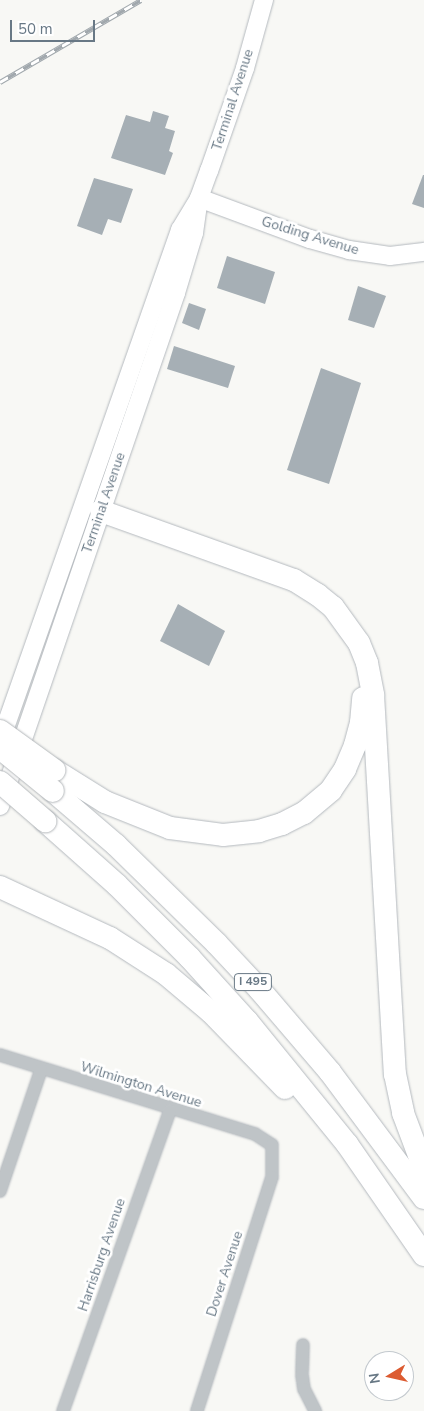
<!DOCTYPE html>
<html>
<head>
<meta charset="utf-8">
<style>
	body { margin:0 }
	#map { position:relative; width:424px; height:1411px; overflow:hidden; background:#f8f8f5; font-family:"Nunito Sans",sans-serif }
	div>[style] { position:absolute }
	.building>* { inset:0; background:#a6afb5 }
	.roads { filter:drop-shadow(0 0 1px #b4b9be) drop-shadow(0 0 1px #b4b9be) }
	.street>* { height:12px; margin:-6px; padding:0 6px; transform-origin:6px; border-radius:6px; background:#bfc4c7 }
	.secondary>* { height:18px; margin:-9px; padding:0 9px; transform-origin:9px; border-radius:9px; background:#fff }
	.highway>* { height:22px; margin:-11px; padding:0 11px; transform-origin:11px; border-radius:11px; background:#fff }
	.rail>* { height:5px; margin-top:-2.5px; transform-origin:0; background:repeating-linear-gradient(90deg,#fff 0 9px,#a1a8ad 0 18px); box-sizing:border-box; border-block:1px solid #a1a8ad }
	.bridges { filter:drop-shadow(0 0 1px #b3b7ba) drop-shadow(0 0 1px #b3b7ba) }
	.highway-bridge>* { height:22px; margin:-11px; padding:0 11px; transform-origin:11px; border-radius:11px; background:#fff }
	span { translate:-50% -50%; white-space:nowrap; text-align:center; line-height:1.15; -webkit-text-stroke:5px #fff; paint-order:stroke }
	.shield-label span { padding:1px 4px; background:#fff; border:1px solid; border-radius:4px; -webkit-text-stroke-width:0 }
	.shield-label { font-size:12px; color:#687885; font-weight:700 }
	.street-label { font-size:14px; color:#687885 }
	.north { position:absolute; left:364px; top:1351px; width:50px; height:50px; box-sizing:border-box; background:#fff; border:1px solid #c3c9ce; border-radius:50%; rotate:261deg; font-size:14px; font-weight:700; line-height:20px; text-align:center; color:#687885 }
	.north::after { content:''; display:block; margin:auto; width:18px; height:22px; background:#dc5b31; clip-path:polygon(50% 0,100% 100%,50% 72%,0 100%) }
	.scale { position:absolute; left:10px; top:20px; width:85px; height:22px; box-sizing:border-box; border:2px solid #687885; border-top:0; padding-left:6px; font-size:15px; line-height:18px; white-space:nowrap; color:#687885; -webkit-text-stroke:4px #fff; paint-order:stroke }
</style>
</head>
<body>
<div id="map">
	<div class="building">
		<i style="clip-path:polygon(153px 111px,169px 116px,165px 128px,175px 131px,169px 151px,173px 153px,165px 175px,111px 158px,126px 115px,150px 122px)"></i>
		<i style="clip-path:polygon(423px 175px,424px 175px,424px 208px,412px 204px)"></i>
		<i style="clip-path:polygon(94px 178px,133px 189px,121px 223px,108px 219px,102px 235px,77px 226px)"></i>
		<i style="clip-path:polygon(227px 256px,275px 272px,265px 304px,217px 288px)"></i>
		<i style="clip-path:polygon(358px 286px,386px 296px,374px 328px,348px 320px)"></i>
		<i style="clip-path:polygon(189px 303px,206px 309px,199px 330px,182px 323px)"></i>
		<i style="clip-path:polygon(174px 346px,235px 366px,228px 388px,167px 369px)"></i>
		<i style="clip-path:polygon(321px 368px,361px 383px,329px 484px,287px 470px)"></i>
		<i style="clip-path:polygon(178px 604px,225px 631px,209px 666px,160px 641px)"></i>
	</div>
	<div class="roads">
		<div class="street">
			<i style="left:0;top:1055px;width:267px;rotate:17.2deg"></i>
			<i style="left:255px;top:1134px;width:20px;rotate:33deg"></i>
			<i style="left:272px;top:1145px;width:32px;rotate:90deg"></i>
			<i style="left:272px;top:1177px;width:246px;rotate:107.8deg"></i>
			<i style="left:0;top:1191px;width:128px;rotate:-71.3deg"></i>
			<i style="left:303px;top:1345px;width:30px;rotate:92deg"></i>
			<i style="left:302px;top:1375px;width:14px;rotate:82deg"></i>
			<i style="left:304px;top:1389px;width:25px;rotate:63deg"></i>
			<i style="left:63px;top:1411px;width:319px;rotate:-70.4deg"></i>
		</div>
		<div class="secondary">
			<i style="left:199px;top:198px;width:118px;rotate:20.3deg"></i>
			<i style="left:310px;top:239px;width:41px;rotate:15.8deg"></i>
			<i style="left:349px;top:250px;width:41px;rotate:8.3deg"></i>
			<i style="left:390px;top:256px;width:34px;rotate:-7deg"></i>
			<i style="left:0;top:742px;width:543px;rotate:-70.63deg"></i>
			<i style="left:180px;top:230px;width:37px;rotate:-59deg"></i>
			<i style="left:199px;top:198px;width:29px;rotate:-70deg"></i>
			<i style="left:209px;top:171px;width:109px;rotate:-70.7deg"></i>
			<i style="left:245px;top:68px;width:71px;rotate:-74.4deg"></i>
			<i style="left:0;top:806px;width:542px;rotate:-71.06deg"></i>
			<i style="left:176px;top:293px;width:63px;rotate:-73.3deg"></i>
			<i style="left:194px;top:233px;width:27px;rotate:-82deg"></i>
		</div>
		<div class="highway">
			<i style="left:101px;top:511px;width:205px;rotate:19.7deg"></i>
			<i style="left:294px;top:580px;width:28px;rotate:32deg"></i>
			<i style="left:318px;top:595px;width:19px;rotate:39deg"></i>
			<i style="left:333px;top:607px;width:44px;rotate:54.2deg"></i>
			<i style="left:359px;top:643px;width:22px;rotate:68deg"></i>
			<i style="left:367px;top:663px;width:33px;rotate:79deg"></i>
			<i style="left:373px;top:695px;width:380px;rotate:86.7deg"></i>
			<i style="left:395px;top:1074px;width:40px;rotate:78deg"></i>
			<i style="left:403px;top:1113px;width:60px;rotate:69.4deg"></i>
			<i style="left:54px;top:770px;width:60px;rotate:32.1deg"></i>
			<i style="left:105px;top:802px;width:70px;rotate:21.8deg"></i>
			<i style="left:170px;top:828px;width:53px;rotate:7.5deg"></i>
			<i style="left:223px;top:835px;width:36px;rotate:-6deg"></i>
			<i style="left:259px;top:831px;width:24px;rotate:-17deg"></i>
			<i style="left:282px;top:824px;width:25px;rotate:-27deg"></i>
			<i style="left:304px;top:813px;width:35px;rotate:-40deg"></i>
			<i style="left:331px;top:790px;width:25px;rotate:-56deg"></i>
			<i style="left:345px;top:769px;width:26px;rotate:-67deg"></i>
			<i style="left:355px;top:745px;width:23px;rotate:-75deg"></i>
			<i style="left:361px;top:723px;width:25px;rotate:-85deg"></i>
			<i style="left:53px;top:791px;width:83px;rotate:40.6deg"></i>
			<i style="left:116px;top:845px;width:141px;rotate:44.4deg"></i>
			<i style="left:217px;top:944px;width:63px;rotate:46.9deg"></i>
			<i style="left:260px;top:990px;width:108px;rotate:49.5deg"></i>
			<i style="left:330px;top:1072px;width:157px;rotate:53.3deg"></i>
			<i style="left:45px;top:821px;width:96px;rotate:41.6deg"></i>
			<i style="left:117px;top:885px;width:103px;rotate:45deg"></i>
			<i style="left:190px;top:958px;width:85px;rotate:47.9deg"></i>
			<i style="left:247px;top:1021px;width:159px;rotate:50.9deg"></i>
			<i style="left:347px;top:1144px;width:135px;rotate:55.3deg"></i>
			<i style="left:0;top:887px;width:121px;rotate:24.9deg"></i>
			<i style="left:110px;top:938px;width:67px;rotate:32.7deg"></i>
			<i style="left:166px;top:974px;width:59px;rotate:40.2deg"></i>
			<i style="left:211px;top:1012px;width:106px;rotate:45.8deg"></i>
		</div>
	</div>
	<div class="rail">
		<i style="left:0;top:82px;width:163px;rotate:-30.2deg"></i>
	</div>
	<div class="bridges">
		<div class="highway-bridge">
			<i style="left:0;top:731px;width:67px;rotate:35.8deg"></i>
			<i style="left:0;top:748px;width:68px;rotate:39.1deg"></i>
			<i style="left:0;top:782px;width:60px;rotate:40.9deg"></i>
		</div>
	</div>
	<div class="shield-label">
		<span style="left:253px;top:982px">I 495</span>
	</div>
	<div class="street-label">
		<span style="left:233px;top:100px;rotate:-72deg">Terminal Avenue</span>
		<span style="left:310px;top:236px;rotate:17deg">Golding Avenue</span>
		<span style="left:104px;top:503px;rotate:-71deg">Terminal Avenue</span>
		<span style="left:141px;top:1085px;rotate:17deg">Wilmington Avenue</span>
		<span style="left:102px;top:1255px;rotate:-71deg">Harrisburg Avenue</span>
		<span style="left:225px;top:1274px;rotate:-72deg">Dover Avenue</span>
	</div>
	<div class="north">N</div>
	<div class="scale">50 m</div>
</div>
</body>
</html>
